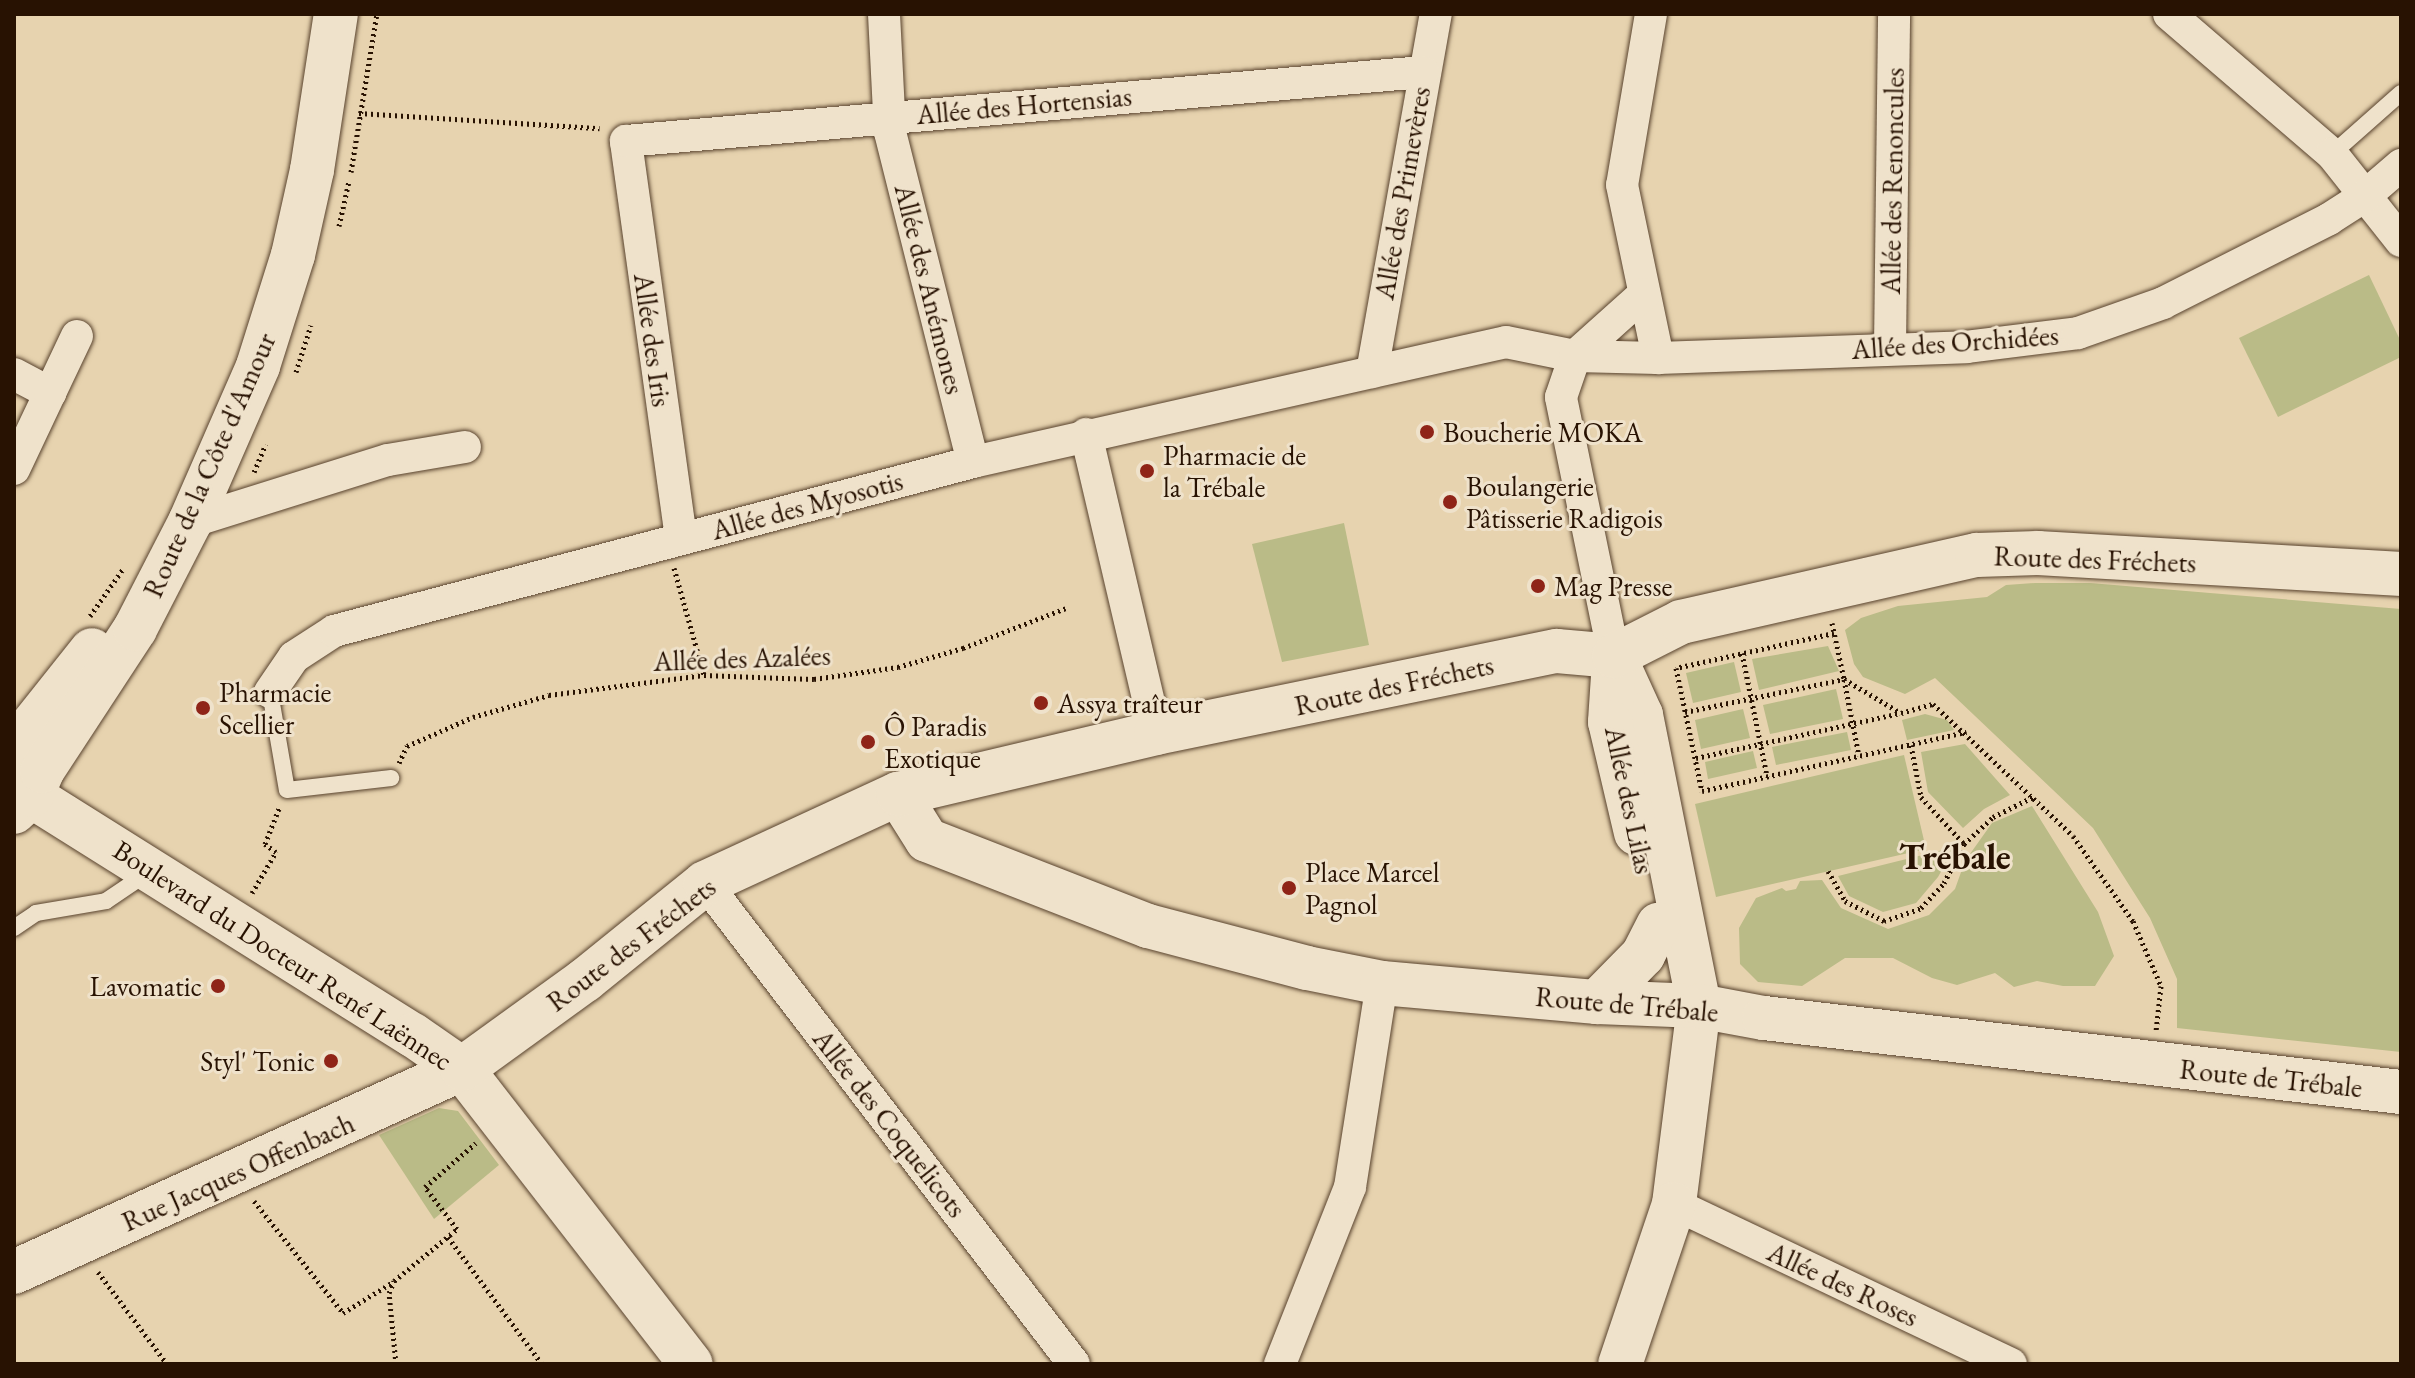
<!DOCTYPE html>
<html>
<head>
<meta charset="utf-8">
<style>
	body { margin:0 }
	#map { position:relative; width:2415px; height:1378px; overflow:hidden; background:#e7d3af; font-family:"EB Garamond",serif }
	div>[style] { position:absolute }
	.green>* { inset:0; background:#babb87 }
	.path>* { height:5px; margin-top:-2.5px; transform-origin:0; background:repeating-linear-gradient(90deg,#281202 0 2px,transparent 0 6px) }
	.roads { filter:drop-shadow(0 0 2px #58422d) drop-shadow(0 0 2px #58422d) }
	.lane>* { height:16px; margin:-8px; padding:0 8px; transform-origin:8px; border-radius:8px; background:#efe2cb }
	.street>* { height:32px; margin:-16px; padding:0 16px; transform-origin:16px; border-radius:16px; background:#efe2cb }
	.secondary>* { height:44px; margin:-22px; padding:0 22px; transform-origin:22px; border-radius:22px; background:#efe2cb }
	.dots>* { width:22px; height:22px; translate:-50% -50%; box-sizing:border-box; border:4px solid #efe2cb; border-radius:50% }
	span { translate:-50% -50%; white-space:nowrap; text-align:center; line-height:1.15; -webkit-text-stroke:6px #efe2cb; paint-order:stroke }
	.street-label { font-size:28px; color:#281202 }
	.poi-label { font-size:28px; color:#281202 }
	.left { translate:0 -50%; text-align:left }
	.right { translate:-100% -50%; text-align:right }
	.district-label { font-size:36px; color:#281202; font-weight:700 }
	.frame { position:absolute; inset:0; border:16px solid #281202; pointer-events:none }
</style>
</head>
<body>
<div id="map">
	<div class="green">
		<i style="clip-path:polygon(2369px 275px,2401px 342px,2401px 357px,2278px 417px,2239px 338px)"></i>
		<i style="clip-path:polygon(1344px 523px,1369px 645px,1282px 662px,1252px 544px)"></i>
		<i style="clip-path:polygon(2035px 583px,2090px 583px,2401px 609px,2401px 1052px,2177px 1028px,2177px 979px,2150px 918px,2093px 828px,1935px 678px,1905px 694px,1863px 677px,1854px 664px,1845px 630px,1861px 618px,1898px 606px,1987px 597px,2006px 585px)"></i>
		<i style="clip-path:polygon(1828px 646px,1839px 671px,1759px 690px,1752px 659px)"></i>
		<i style="clip-path:polygon(1734px 662px,1741px 692px,1693px 703px,1686px 673px)"></i>
		<i style="clip-path:polygon(1836px 689px,1843px 719px,1770px 734px,1763px 705px)"></i>
		<i style="clip-path:polygon(1743px 709px,1750px 738px,1701px 749px,1695px 720px)"></i>
		<i style="clip-path:polygon(1925px 714px,1947px 720px,1954px 730px,1907px 740px,1902px 720px)"></i>
		<i style="clip-path:polygon(1847px 732px,1851px 750px,1776px 765px,1772px 747px)"></i>
		<i style="clip-path:polygon(1965px 744px,2010px 795px,1984px 809px,1963px 828px,1928px 792px,1921px 752px)"></i>
		<i style="clip-path:polygon(1753px 751px,1757px 768px,1708px 779px,1705px 762px)"></i>
		<i style="clip-path:polygon(1904px 755px,1926px 849px,1716px 897px,1695px 804px)"></i>
		<i style="clip-path:polygon(2032px 806px,2098px 912px,2114px 956px,2095px 986px,2063px 986px,2037px 981px,2014px 987px,1995px 973px,1957px 985px,1932px 978px,1893px 958px,1845px 958px,1802px 986px,1758px 982px,1740px 964px,1739px 928px,1756px 898px,1782px 888px,1786px 891px,1796px 889px,1800px 881px,1822px 880px,1841px 908px,1888px 929px,1929px 915px,1955px 889px,1965px 861px,1992px 823px)"></i>
		<i style="clip-path:polygon(1955px 847px,1938px 877px,1916px 903px,1883px 912px,1849px 896px,1838px 876px)"></i>
		<i style="clip-path:polygon(439px 1108px,458px 1111px,499px 1165px,434px 1219px,379px 1135px)"></i>
	</div>
	<div class="path">
		<i style="left:359px;top:113px;width:241px;rotate:3.6deg"></i>
		<i style="left:351px;top:172px;width:160px;rotate:-80.7deg"></i>
		<i style="left:339px;top:226px;width:46px;rotate:-77.5deg"></i>
		<i style="left:296px;top:372px;width:49px;rotate:-72.3deg"></i>
		<i style="left:254px;top:472px;width:30px;rotate:-67deg"></i>
		<i style="left:674px;top:568px;width:111px;rotate:74.3deg"></i>
		<i style="left:90px;top:616px;width:57px;rotate:-54.9deg"></i>
		<i style="left:1832px;top:623px;width:57px;rotate:77.9deg"></i>
		<i style="left:1844px;top:679px;width:66px;rotate:30.8deg"></i>
		<i style="left:1901px;top:713px;width:33px;rotate:-16deg"></i>
		<i style="left:1933px;top:704px;width:192px;rotate:43.3deg"></i>
		<i style="left:2073px;top:836px;width:104px;rotate:54.8deg"></i>
		<i style="left:2133px;top:921px;width:71px;rotate:66.7deg"></i>
		<i style="left:2161px;top:986px;width:45px;rotate:96.3deg"></i>
		<i style="left:1834px;top:633px;width:162px;rotate:167.5deg"></i>
		<i style="left:1676px;top:668px;width:126px;rotate:78.1deg"></i>
		<i style="left:1702px;top:791px;width:271px;rotate:-12.6deg"></i>
		<i style="left:1742px;top:653px;width:126px;rotate:78.5deg"></i>
		<i style="left:1685px;top:712px;width:162px;rotate:-11.7deg"></i>
		<i style="left:1844px;top:679px;width:78px;rotate:79deg"></i>
		<i style="left:1911px;top:745px;width:53px;rotate:79.1deg"></i>
		<i style="left:1921px;top:797px;width:64px;rotate:47.5deg"></i>
		<i style="left:1964px;top:844px;width:40px;rotate:-43deg"></i>
		<i style="left:1993px;top:817px;width:45px;rotate:-26.6deg"></i>
		<i style="left:1696px;top:758px;width:210px;rotate:-12.4deg"></i>
		<i style="left:399px;top:763px;width:19px;rotate:-65deg"></i>
		<i style="left:407px;top:746px;width:72px;rotate:-23.7deg"></i>
		<i style="left:473px;top:717px;width:79px;rotate:-16.1deg"></i>
		<i style="left:549px;top:695px;width:156px;rotate:-7.4deg"></i>
		<i style="left:704px;top:675px;width:110px;rotate:2.1deg"></i>
		<i style="left:814px;top:679px;width:85px;rotate:-8.1deg"></i>
		<i style="left:898px;top:667px;width:68px;rotate:-16.3deg"></i>
		<i style="left:963px;top:648px;width:110px;rotate:-21.2deg"></i>
		<i style="left:1828px;top:871px;width:34px;rotate:60deg"></i>
		<i style="left:1845px;top:901px;width:44px;rotate:27.1deg"></i>
		<i style="left:1884px;top:921px;width:39px;rotate:-19deg"></i>
		<i style="left:1921px;top:908px;width:34px;rotate:-47deg"></i>
		<i style="left:1944px;top:883px;width:44px;rotate:-62.9deg"></i>
		<i style="left:252px;top:893px;width:48px;rotate:-59.7deg"></i>
		<i style="left:276px;top:852px;width:14px;rotate:-144deg"></i>
		<i style="left:265px;top:844px;width:41px;rotate:-68.5deg"></i>
		<i style="left:254px;top:1201px;width:143px;rotate:51.5deg"></i>
		<i style="left:343px;top:1313px;width:59px;rotate:-31.8deg"></i>
		<i style="left:448px;top:1237px;width:158px;rotate:53.5deg"></i>
		<i style="left:98px;top:1272px;width:115px;rotate:53.1deg"></i>
		<i style="left:396px;top:1364px;width:71px;rotate:-95.6deg"></i>
		<i style="left:389px;top:1293px;width:13px;rotate:-67deg"></i>
		<i style="left:394px;top:1281px;width:82px;rotate:-39.5deg"></i>
		<i style="left:457px;top:1229px;width:53px;rotate:-127.3deg"></i>
		<i style="left:425px;top:1187px;width:67px;rotate:-40.8deg"></i>
	</div>
	<div class="roads">
		<div class="lane">
			<i style="left:2332px;top:154px;width:92px;rotate:-41.5deg"></i>
			<i style="left:270px;top:692px;width:99px;rotate:80.2deg"></i>
			<i style="left:287px;top:790px;width:105px;rotate:-6.6deg"></i>
			<i style="left:14px;top:928px;width:27px;rotate:-34deg"></i>
			<i style="left:36px;top:913px;width:71px;rotate:-9.7deg"></i>
			<i style="left:106px;top:901px;width:48px;rotate:-34deg"></i>
		</div>
		<div class="street">
			<i style="left:884px;top:14px;width:118px;rotate:87.1deg"></i>
			<i style="left:890px;top:132px;width:340px;rotate:75.9deg"></i>
			<i style="left:1651px;top:14px;width:173px;rotate:99.6deg"></i>
			<i style="left:1622px;top:185px;width:177px;rotate:78.2deg"></i>
			<i style="left:2169px;top:14px;width:215px;rotate:40.7deg"></i>
			<i style="left:2332px;top:154px;width:111px;rotate:51.6deg"></i>
			<i style="left:1890px;top:348px;width:334px;rotate:-89.3deg"></i>
			<i style="left:1372px;top:372px;width:364px;rotate:-79.9deg"></i>
			<i style="left:14px;top:374px;width:41px;rotate:27.8deg"></i>
			<i style="left:50px;top:393px;width:84px;rotate:115.3deg"></i>
			<i style="left:50px;top:393px;width:63px;rotate:-64.7deg"></i>
			<i style="left:1086px;top:434px;width:307px;rotate:76.8deg"></i>
			<i style="left:190px;top:522px;width:207px;rotate:-17.4deg"></i>
			<i style="left:388px;top:460px;width:78px;rotate:-9.6deg"></i>
			<i style="left:681px;top:538px;width:401px;rotate:-97.9deg"></i>
			<i style="left:626px;top:141px;width:800px;rotate:-4.95deg"></i>
			<i style="left:1614px;top:656px;width:264px;rotate:-101.6deg"></i>
			<i style="left:1561px;top:397px;width:43px;rotate:-71.1deg"></i>
			<i style="left:1575px;top:356px;width:93px;rotate:-41.9deg"></i>
			<i style="left:270px;top:692px;width:42px;rotate:-55.6deg"></i>
			<i style="left:294px;top:657px;width:48px;rotate:-33deg"></i>
			<i style="left:334px;top:631px;width:661px;rotate:-14.81deg"></i>
			<i style="left:973px;top:462px;width:546px;rotate:-12.69deg"></i>
			<i style="left:1506px;top:342px;width:70px;rotate:11.5deg"></i>
			<i style="left:1575px;top:356px;width:83px;rotate:1.4deg"></i>
			<i style="left:1658px;top:358px;width:308px;rotate:-2deg"></i>
			<i style="left:1966px;top:347px;width:113px;rotate:-7.1deg"></i>
			<i style="left:2078px;top:333px;width:90px;rotate:-19.4deg"></i>
			<i style="left:2163px;top:303px;width:186px;rotate:-26.8deg"></i>
			<i style="left:2329px;top:219px;width:43px;rotate:-32.6deg"></i>
			<i style="left:2365px;top:196px;width:48px;rotate:-40.7deg"></i>
			<i style="left:705px;top:883px;width:606px;rotate:52.51deg"></i>
			<i style="left:1674px;top:1204px;width:373px;rotate:25.4deg"></i>
			<i style="left:1280px;top:1364px;width:190px;rotate:-68.4deg"></i>
			<i style="left:1350px;top:1187px;width:206px;rotate:-81.1deg"></i>
		</div>
		<div class="secondary">
			<i style="left:1614px;top:656px;width:65px;rotate:65.4deg"></i>
			<i style="left:1641px;top:715px;width:297px;rotate:78.7deg"></i>
			<i style="left:1699px;top:1006px;width:200px;rotate:97.2deg"></i>
			<i style="left:1674px;top:1204px;width:169px;rotate:108.6deg"></i>
			<i style="left:1614px;top:661px;width:61px;rotate:93.8deg"></i>
			<i style="left:1610px;top:722px;width:114px;rotate:76.8deg"></i>
			<i style="left:14px;top:748px;width:125px;rotate:-51.5deg"></i>
			<i style="left:14px;top:785px;width:471px;rotate:32.1deg"></i>
			<i style="left:413px;top:1035px;width:60px;rotate:34.8deg"></i>
			<i style="left:462px;top:1069px;width:373px;rotate:52.2deg"></i>
			<i style="left:898px;top:794px;width:54px;rotate:57.8deg"></i>
			<i style="left:927px;top:840px;width:237px;rotate:21.3deg"></i>
			<i style="left:1148px;top:926px;width:164px;rotate:14.8deg"></i>
			<i style="left:1307px;top:968px;width:76px;rotate:11.3deg"></i>
			<i style="left:1382px;top:983px;width:216px;rotate:5.1deg"></i>
			<i style="left:1597px;top:1002px;width:102px;rotate:2.2deg"></i>
			<i style="left:1699px;top:1006px;width:66px;rotate:10.5deg"></i>
			<i style="left:1764px;top:1018px;width:641px;rotate:6.63deg"></i>
			<i style="left:14px;top:812px;width:25px;rotate:-43deg"></i>
			<i style="left:32px;top:795px;width:26px;rotate:-67deg"></i>
			<i style="left:42px;top:771px;width:170px;rotate:-56.8deg"></i>
			<i style="left:135px;top:629px;width:120px;rotate:-62.8deg"></i>
			<i style="left:190px;top:522px;width:170px;rotate:-66.4deg"></i>
			<i style="left:258px;top:366px;width:116px;rotate:-72.5deg"></i>
			<i style="left:293px;top:255px;width:87px;rotate:-77.4deg"></i>
			<i style="left:312px;top:170px;width:158px;rotate:-81.3deg"></i>
			<i style="left:1597px;top:1002px;width:66px;rotate:-45.6deg"></i>
			<i style="left:1643px;top:955px;width:34px;rotate:-63deg"></i>
			<i style="left:14px;top:1272px;width:492px;rotate:-24.4deg"></i>
			<i style="left:462px;top:1069px;width:152px;rotate:-35.9deg"></i>
			<i style="left:585px;top:980px;width:154px;rotate:-38.9deg"></i>
			<i style="left:705px;top:883px;width:213px;rotate:-24.8deg"></i>
			<i style="left:898px;top:794px;width:265px;rotate:-13.3deg"></i>
			<i style="left:1156px;top:733px;width:409px;rotate:-11.6deg"></i>
			<i style="left:1557px;top:651px;width:57px;rotate:5deg"></i>
			<i style="left:1614px;top:656px;width:75px;rotate:-26.9deg"></i>
			<i style="left:1681px;top:622px;width:303px;rotate:-12.8deg"></i>
			<i style="left:1977px;top:555px;width:61px;rotate:-1.9deg"></i>
			<i style="left:2038px;top:553px;width:364px;rotate:3.3deg"></i>
		</div>
	</div>
	<div class="dots">
		<i style="left:1427px;top:432px;background:#8f2418"></i>
		<i style="left:1147px;top:471px;background:#8f2418"></i>
		<i style="left:1450px;top:502px;background:#8f2418"></i>
		<i style="left:1538px;top:586px;background:#8f2418"></i>
		<i style="left:1041px;top:703px;background:#8f2418"></i>
		<i style="left:203px;top:708px;background:#8f2418"></i>
		<i style="left:868px;top:742px;background:#8f2418"></i>
		<i style="left:1289px;top:888px;background:#8f2418"></i>
		<i style="left:218px;top:986px;background:#8f2418"></i>
		<i style="left:331px;top:1061px;background:#8f2418"></i>
	</div>
	<div class="street-label">
		<span style="left:1024px;top:105px;rotate:-5deg">Allée des Hortensias</span>
		<span style="left:1892px;top:181px;rotate:-89deg">Allée des Renoncules</span>
		<span style="left:1402px;top:193px;rotate:-80deg">Allée des Primevères</span>
		<span style="left:930px;top:289px;rotate:76deg">Allée des Anémones</span>
		<span style="left:653px;top:340px;rotate:82deg">Allée des Iris</span>
		<span style="left:1955px;top:342px;rotate:-4deg">Allée des Orchidées</span>
		<span style="left:209px;top:465px;rotate:-66deg">Route de la Côte d'Amour</span>
		<span style="left:807px;top:505px;rotate:-15deg">Allée des Myosotis</span>
		<span style="left:2095px;top:559px;rotate:2deg">Route des Fréchets</span>
		<span style="left:742px;top:658px;rotate:-2deg">Allée des Azalées</span>
		<span style="left:1394px;top:685px;rotate:-12deg">Route des Fréchets</span>
		<span style="left:1630px;top:800px;rotate:78deg">Allée des Lilas</span>
		<span style="left:631px;top:944px;rotate:-37deg">Route des Fréchets</span>
		<span style="left:283px;top:955px;rotate:33deg">Boulevard du Docteur René Laënnec</span>
		<span style="left:1627px;top:1004px;rotate:5deg">Route de Trébale</span>
		<span style="left:2271px;top:1078px;rotate:6deg">Route de Trébale</span>
		<span style="left:890px;top:1123px;rotate:52deg">Allée des Coquelicots</span>
		<span style="left:238px;top:1172px;rotate:-24deg">Rue Jacques Offenbach</span>
		<span style="left:1843px;top:1284px;rotate:25deg">Allée des Roses</span>
	</div>
	<div class="poi-label">
		<span class="left" style="left:1443px;top:432px">Boucherie MOKA</span>
		<span class="left" style="left:1163px;top:471px">Pharmacie de<br>la Trébale</span>
		<span class="left" style="left:1466px;top:502px">Boulangerie<br>Pâtisserie Radigois</span>
		<span class="left" style="left:1554px;top:586px">Mag Presse</span>
		<span class="left" style="left:219px;top:708px">Pharmacie<br>Scellier</span>
		<span class="left" style="left:1057px;top:703px">Assya traîteur</span>
		<span class="left" style="left:884px;top:742px">Ô Paradis<br>Exotique</span>
		<span class="left" style="left:1305px;top:888px">Place Marcel<br>Pagnol</span>
		<span class="right" style="left:202px;top:986px">Lavomatic</span>
		<span class="right" style="left:315px;top:1061px">Styl' Tonic</span>
	</div>
	<div class="district-label">
		<span style="left:1955px;top:857px">Trébale</span>
	</div>
	<div class="frame"></div>
</div>
</body>
</html>
